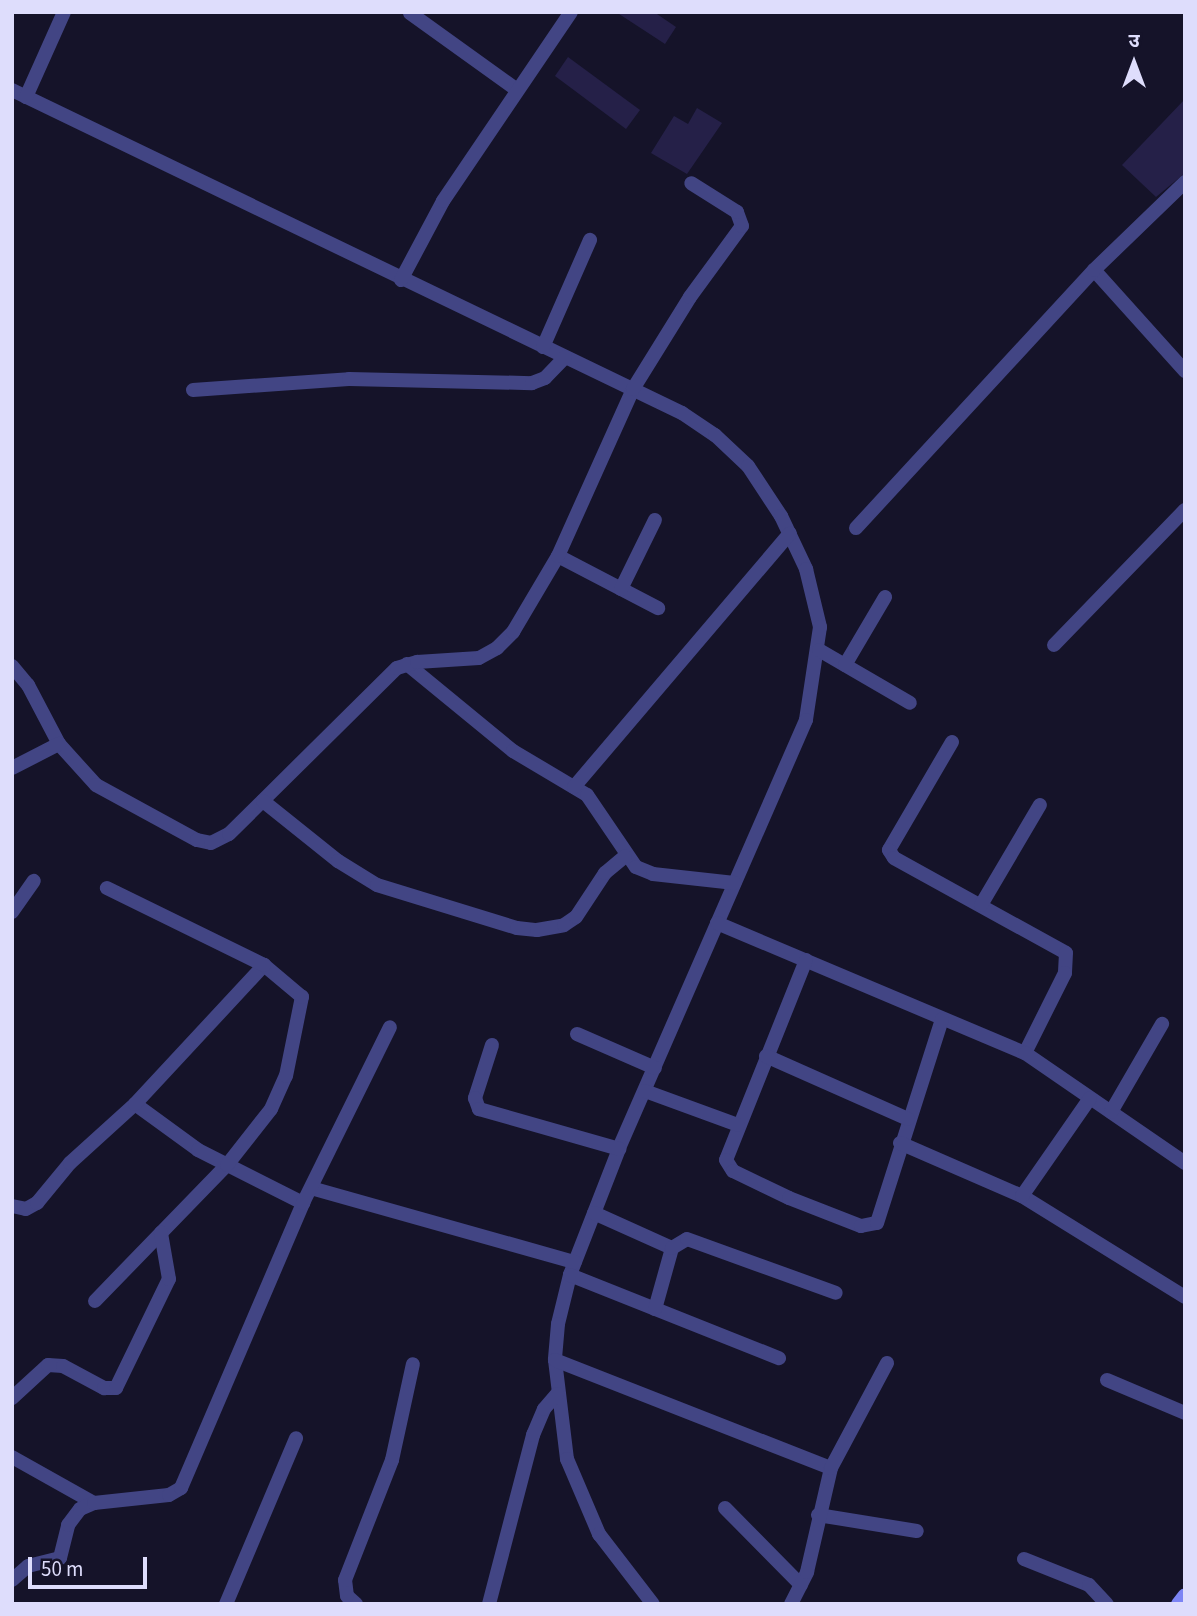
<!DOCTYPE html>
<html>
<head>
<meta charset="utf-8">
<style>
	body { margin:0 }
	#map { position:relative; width:1197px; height:1616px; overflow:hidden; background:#151329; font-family:"Source Sans 3","Noto Sans Devanagari",sans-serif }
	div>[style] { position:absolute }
	.building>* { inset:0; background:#252048 }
	.street>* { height:14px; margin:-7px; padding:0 7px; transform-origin:7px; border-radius:7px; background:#424584 }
	.secondary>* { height:14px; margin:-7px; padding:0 7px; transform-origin:7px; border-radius:7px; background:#7c84f4 }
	span { translate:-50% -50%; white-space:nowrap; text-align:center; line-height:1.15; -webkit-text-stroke:5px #151329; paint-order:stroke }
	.frame { position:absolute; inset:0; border:14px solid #deddfc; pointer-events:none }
	.north { position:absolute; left:1099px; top:28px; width:70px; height:70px; -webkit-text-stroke:5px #151329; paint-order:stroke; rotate:0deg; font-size:19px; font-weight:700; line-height:28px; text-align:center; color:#deddfc }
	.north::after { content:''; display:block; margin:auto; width:24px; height:32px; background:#deddfc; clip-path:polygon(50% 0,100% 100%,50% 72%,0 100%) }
	.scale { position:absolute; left:28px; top:1557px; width:119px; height:32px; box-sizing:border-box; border:4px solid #deddfc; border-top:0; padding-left:9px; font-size:21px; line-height:24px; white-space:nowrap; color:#deddfc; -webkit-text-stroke:5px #151329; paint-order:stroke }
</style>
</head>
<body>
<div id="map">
	<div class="building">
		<i style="clip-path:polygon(616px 12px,654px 12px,676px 27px,665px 44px)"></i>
		<i style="clip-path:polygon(568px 57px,640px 110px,626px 129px,555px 76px)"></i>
		<i style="clip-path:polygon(1185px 99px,1185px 173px,1156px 197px,1122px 165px)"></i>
		<i style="clip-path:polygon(697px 108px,722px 123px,687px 174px,651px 153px,674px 116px,688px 124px)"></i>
	</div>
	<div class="street">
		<i style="left:410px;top:13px;width:132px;rotate:35.7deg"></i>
		<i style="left:12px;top:90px;width:744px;rotate:25.74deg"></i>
		<i style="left:682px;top:413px;width:40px;rotate:34deg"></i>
		<i style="left:715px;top:435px;width:45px;rotate:43.2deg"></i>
		<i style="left:748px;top:466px;width:60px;rotate:56.6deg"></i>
		<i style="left:781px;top:516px;width:59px;rotate:64.7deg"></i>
		<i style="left:806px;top:569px;width:60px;rotate:76.4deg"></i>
		<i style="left:820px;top:627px;width:94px;rotate:98.6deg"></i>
		<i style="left:806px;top:720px;width:468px;rotate:113.6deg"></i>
		<i style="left:619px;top:1149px;width:135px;rotate:111.3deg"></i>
		<i style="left:570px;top:1275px;width:50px;rotate:103.8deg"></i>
		<i style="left:558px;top:1324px;width:36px;rotate:95deg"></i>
		<i style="left:555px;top:1360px;width:100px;rotate:83.1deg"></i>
		<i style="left:567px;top:1459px;width:82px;rotate:66.9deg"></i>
		<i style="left:599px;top:1534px;width:88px;rotate:52.4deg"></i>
		<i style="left:26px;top:97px;width:93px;rotate:-65.9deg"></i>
		<i style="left:1094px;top:270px;width:136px;rotate:48deg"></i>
		<i style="left:401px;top:280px;width:89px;rotate:-62deg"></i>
		<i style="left:443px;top:201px;width:228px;rotate:-55.9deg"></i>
		<i style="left:543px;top:347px;width:117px;rotate:-66.3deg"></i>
		<i style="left:193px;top:390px;width:156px;rotate:-4deg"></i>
		<i style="left:349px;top:379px;width:183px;rotate:1.3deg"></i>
		<i style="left:532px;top:383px;width:14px;rotate:-21deg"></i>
		<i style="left:545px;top:378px;width:29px;rotate:-46deg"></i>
		<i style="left:856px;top:528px;width:351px;rotate:-47.3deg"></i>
		<i style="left:1094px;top:270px;width:127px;rotate:-44deg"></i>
		<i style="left:558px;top:556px;width:113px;rotate:27.5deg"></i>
		<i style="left:621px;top:589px;width:77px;rotate:-63.8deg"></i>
		<i style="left:1054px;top:645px;width:188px;rotate:-45.9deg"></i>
		<i style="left:819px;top:650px;width:105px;rotate:30.2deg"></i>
		<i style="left:407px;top:664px;width:137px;rotate:39.4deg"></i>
		<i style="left:513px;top:751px;width:86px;rotate:30.7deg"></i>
		<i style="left:587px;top:795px;width:87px;rotate:55.8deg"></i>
		<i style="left:636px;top:867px;width:18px;rotate:22deg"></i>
		<i style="left:653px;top:874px;width:82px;rotate:6.3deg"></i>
		<i style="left:845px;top:665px;width:79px;rotate:-59.5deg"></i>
		<i style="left:12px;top:666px;width:25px;rotate:50deg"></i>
		<i style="left:28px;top:685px;width:67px;rotate:62.3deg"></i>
		<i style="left:59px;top:744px;width:55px;rotate:47.9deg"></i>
		<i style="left:96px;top:785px;width:115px;rotate:28.6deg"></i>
		<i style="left:197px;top:840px;width:14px;rotate:12deg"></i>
		<i style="left:211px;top:843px;width:20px;rotate:-27deg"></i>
		<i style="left:229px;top:834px;width:236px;rotate:-44.7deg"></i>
		<i style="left:397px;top:668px;width:21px;rotate:-17deg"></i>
		<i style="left:417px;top:662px;width:62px;rotate:-3.7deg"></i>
		<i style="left:479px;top:658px;width:21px;rotate:-29deg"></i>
		<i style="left:497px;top:648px;width:23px;rotate:-45deg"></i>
		<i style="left:513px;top:632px;width:88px;rotate:-59.4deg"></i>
		<i style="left:558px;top:556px;width:183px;rotate:-65.8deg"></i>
		<i style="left:633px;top:389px;width:108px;rotate:-58.2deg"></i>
		<i style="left:690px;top:297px;width:88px;rotate:-53.8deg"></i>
		<i style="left:742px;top:226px;width:15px;rotate:-110deg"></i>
		<i style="left:737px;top:212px;width:54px;rotate:-147.8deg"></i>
		<i style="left:952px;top:742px;width:125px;rotate:120.3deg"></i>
		<i style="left:889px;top:850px;width:9px;rotate:58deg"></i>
		<i style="left:894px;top:858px;width:196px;rotate:28.9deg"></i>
		<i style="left:1066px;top:953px;width:20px;rotate:93deg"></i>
		<i style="left:1065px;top:973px;width:89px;rotate:116.6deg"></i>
		<i style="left:12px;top:768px;width:53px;rotate:-27.1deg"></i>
		<i style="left:574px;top:787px;width:333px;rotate:-49.6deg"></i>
		<i style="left:263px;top:801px;width:96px;rotate:38.7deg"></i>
		<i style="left:338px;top:861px;width:46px;rotate:31.6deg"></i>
		<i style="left:377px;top:885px;width:146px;rotate:17.1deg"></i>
		<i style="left:517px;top:928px;width:20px;rotate:6deg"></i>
		<i style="left:537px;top:930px;width:27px;rotate:-10deg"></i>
		<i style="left:564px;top:925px;width:14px;rotate:-34deg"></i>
		<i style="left:576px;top:917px;width:53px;rotate:-56.6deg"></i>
		<i style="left:605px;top:873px;width:26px;rotate:-40deg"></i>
		<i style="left:981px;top:905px;width:116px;rotate:-59.5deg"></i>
		<i style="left:12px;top:912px;width:38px;rotate:-55deg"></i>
		<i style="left:717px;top:923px;width:334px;rotate:22.9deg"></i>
		<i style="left:1025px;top:1053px;width:194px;rotate:34.5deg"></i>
		<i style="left:806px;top:960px;width:215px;rotate:111.8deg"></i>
		<i style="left:726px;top:1160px;width:13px;rotate:58deg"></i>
		<i style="left:733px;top:1171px;width:62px;rotate:25.7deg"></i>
		<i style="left:789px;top:1198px;width:77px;rotate:21.3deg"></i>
		<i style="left:861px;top:1226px;width:16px;rotate:-11deg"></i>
		<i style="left:877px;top:1223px;width:214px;rotate:-72.3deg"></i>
		<i style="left:577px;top:1034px;width:85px;rotate:23.6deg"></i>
		<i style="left:492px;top:1045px;width:56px;rotate:107.8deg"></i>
		<i style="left:475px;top:1098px;width:12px;rotate:70deg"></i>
		<i style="left:479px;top:1109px;width:146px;rotate:15.9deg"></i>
		<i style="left:766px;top:1056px;width:155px;rotate:23.9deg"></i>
		<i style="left:645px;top:1091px;width:99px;rotate:20.1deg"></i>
		<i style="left:135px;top:1104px;width:78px;rotate:36.1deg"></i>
		<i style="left:198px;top:1150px;width:118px;rotate:26.8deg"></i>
		<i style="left:1111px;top:1112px;width:102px;rotate:-59.9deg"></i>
		<i style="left:900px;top:1143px;width:133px;rotate:23.5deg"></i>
		<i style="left:1022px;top:1196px;width:192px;rotate:31.8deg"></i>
		<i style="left:311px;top:1188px;width:274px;rotate:15.7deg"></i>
		<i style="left:1022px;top:1196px;width:119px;rotate:-55.2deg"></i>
		<i style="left:12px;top:1206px;width:14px;rotate:12deg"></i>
		<i style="left:26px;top:1209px;width:13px;rotate:-29deg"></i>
		<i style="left:37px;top:1203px;width:52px;rotate:-50.5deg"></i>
		<i style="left:70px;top:1163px;width:88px;rotate:-42.2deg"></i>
		<i style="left:135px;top:1104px;width:190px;rotate:-47.1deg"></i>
		<i style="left:594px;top:1213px;width:85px;rotate:24.2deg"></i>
		<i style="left:570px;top:1275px;width:225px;rotate:21.7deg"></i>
		<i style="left:95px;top:1301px;width:190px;rotate:-45.9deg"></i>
		<i style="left:227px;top:1165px;width:71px;rotate:-51.8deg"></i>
		<i style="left:271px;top:1109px;width:36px;rotate:-66deg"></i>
		<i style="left:286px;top:1076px;width:81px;rotate:-78.6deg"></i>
		<i style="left:302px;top:997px;width:50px;rotate:-139.9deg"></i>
		<i style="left:264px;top:965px;width:175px;rotate:-153.9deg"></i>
		<i style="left:655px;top:1309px;width:63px;rotate:-74.4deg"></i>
		<i style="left:672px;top:1248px;width:17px;rotate:-31deg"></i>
		<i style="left:687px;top:1239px;width:158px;rotate:19.9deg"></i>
		<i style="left:555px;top:1360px;width:296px;rotate:21.4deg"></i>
		<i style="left:1107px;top:1380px;width:85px;rotate:22.9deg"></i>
		<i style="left:12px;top:1398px;width:49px;rotate:-42.5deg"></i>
		<i style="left:48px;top:1365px;width:15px;rotate:4deg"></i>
		<i style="left:63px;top:1366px;width:47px;rotate:28.2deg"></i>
		<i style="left:104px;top:1388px;width:12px"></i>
		<i style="left:116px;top:1388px;width:121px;rotate:-64.1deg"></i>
		<i style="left:169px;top:1279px;width:47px;rotate:-99.9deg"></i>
		<i style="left:12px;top:1457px;width:94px;rotate:29.3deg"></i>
		<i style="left:725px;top:1508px;width:108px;rotate:45.4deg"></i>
		<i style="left:818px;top:1515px;width:100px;rotate:9.2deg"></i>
		<i style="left:1024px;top:1559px;width:70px;rotate:21.8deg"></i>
		<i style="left:1089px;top:1585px;width:26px;rotate:47deg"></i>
		<i style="left:12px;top:1580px;width:21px;rotate:-41deg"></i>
		<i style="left:28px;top:1566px;width:33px;rotate:-14deg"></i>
		<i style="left:60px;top:1558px;width:34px;rotate:-76deg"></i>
		<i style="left:68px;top:1525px;width:20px;rotate:-53deg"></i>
		<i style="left:80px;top:1509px;width:15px;rotate:-23deg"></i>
		<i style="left:94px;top:1503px;width:75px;rotate:-6.1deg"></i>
		<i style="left:169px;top:1495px;width:14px;rotate:-30deg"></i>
		<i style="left:181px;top:1488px;width:310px;rotate:-66.8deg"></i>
		<i style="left:303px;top:1203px;width:196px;rotate:-63.7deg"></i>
		<i style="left:226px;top:1604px;width:180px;rotate:-67.1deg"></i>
		<i style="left:356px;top:1604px;width:12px;rotate:-138deg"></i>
		<i style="left:347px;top:1596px;width:16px;rotate:-97deg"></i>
		<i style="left:345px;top:1580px;width:129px;rotate:-68.6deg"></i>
		<i style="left:392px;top:1460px;width:98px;rotate:-77.7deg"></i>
		<i style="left:489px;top:1604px;width:175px;rotate:-75.4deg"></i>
		<i style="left:533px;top:1435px;width:28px;rotate:-67deg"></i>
		<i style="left:544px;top:1409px;width:20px;rotate:-49deg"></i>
		<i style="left:791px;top:1604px;width:36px;rotate:-63deg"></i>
		<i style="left:807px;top:1572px;width:107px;rotate:-77deg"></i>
		<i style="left:831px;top:1468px;width:119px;rotate:-61.9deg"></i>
	</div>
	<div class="secondary">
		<i style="left:1178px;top:1604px;width:11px;rotate:-52deg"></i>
	</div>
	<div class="frame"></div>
	<div class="north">उ</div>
	<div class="scale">50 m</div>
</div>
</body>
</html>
